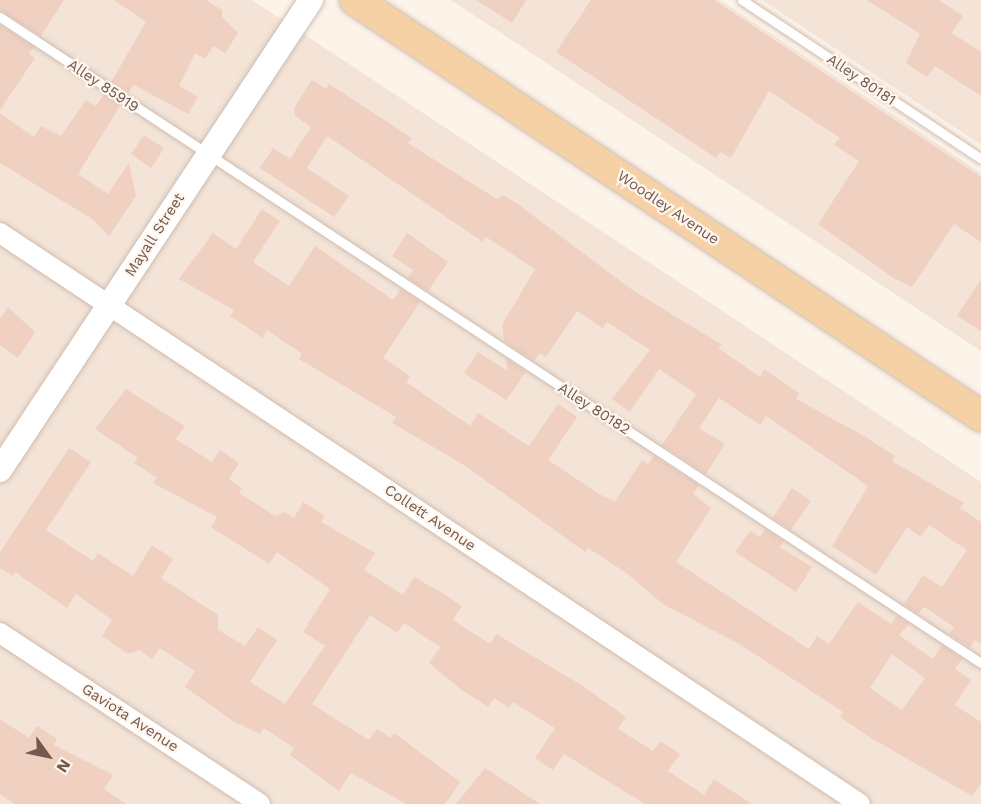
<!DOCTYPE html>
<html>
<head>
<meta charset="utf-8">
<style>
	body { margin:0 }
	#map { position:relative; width:981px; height:804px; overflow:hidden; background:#fcf3e9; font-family:"Work Sans",sans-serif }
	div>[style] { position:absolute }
	.residential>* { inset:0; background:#f3e4d7 }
	.building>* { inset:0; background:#f0d0c1 }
	.roads { filter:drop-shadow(0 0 2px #cfbcb1) drop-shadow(0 0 2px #cfbcb1) }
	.service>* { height:9px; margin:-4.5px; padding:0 4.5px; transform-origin:4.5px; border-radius:4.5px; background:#fff }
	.minor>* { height:20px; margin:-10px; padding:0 10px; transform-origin:10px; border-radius:10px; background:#fff }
	.tertiary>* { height:24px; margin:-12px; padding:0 12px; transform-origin:12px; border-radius:12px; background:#fff }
	.primary>* { height:30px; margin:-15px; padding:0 15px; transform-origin:15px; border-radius:15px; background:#f6d1a5 }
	span { translate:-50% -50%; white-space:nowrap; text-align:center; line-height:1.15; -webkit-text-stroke:4.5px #fef7ef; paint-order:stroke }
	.street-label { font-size:15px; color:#75584d }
	.north { position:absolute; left:18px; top:726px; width:60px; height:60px; -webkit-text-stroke:4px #fef7ef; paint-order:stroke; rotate:123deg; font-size:16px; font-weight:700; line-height:24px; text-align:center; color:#75584d }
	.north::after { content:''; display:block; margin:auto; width:21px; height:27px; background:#75584d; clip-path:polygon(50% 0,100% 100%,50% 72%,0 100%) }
</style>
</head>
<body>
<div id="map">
	<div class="residential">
		<i style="clip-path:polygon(0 0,252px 0,981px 482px,981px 804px,0 804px)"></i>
		<i style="clip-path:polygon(451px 0,720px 0,981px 173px,981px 351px)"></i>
		<i style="clip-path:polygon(762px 0,981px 0,981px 145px)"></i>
	</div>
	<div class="building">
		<i style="clip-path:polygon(0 0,64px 0,41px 36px,0 10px)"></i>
		<i style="clip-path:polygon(114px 0,206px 0,222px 10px,222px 17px,238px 33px,225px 53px,213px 46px,205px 59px,195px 53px,179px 86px,198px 97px,188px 114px,134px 85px,128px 93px,111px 82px,146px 22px)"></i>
		<i style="clip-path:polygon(476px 0,526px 0,512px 23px)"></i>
		<i style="clip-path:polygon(591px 0,714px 0,981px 177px,981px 242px,954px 224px,912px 287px,895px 279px,818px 224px,859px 161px,834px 145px,840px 138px,769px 91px,731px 158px,720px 152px,716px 158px,556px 52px)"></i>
		<i style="clip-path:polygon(867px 0,939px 0,963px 16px,952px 33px,981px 52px,981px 96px,935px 66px,927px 77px,906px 63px,920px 34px)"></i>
		<i style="clip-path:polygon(0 25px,34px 47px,29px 54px,35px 58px,0 110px)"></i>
		<i style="clip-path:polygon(312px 80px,326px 89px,329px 84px,412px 138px,408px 143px,497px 199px,504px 195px,519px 205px,631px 289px,722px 345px,718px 348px,760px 377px,764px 369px,799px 393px,796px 399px,864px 436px,895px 456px,892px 461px,964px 503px,960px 508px,981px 522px,981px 644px,975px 640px,970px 647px,949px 634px,954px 627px,924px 607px,918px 614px,904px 604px,923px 575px,942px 587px,967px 550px,929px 525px,921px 537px,907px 527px,876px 575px,832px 546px,868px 486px,766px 416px,760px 425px,719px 398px,699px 428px,725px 444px,706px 474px,662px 445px,696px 394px,659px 369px,630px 412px,612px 399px,650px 350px,607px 322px,603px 328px,577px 311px,546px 357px,540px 353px,534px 361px,504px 341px,502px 325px,535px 269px,486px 237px,483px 242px,327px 136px,307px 168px,349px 196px,334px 217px,260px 168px,273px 148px,290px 159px,311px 127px,295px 116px,294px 108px)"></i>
		<i style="clip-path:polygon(104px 94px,121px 104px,78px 174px,108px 194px,129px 163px,136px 196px,109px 236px,92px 219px,0 163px,0 113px,34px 137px,41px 126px,61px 136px,86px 100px,96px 106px)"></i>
		<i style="clip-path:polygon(144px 135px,164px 148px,151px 168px,131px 154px)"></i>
		<i style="clip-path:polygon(evenodd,262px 209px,280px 221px,253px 262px,289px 286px,315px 246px,393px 300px,401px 289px,420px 302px,383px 358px,410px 376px,406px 382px,470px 426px,478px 413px,529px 446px,558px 404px,577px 417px,548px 460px,599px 494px,615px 502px,642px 460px,648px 464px,654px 456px,699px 485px,693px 494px,711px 508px,676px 562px,809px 649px,817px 636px,829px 644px,858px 602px,891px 624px,897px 616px,909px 624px,899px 635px,933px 659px,942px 645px,962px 659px,955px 669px,971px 680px,955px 705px,981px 722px,981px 783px,972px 796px,871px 738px,840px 717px,843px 712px,741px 645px,663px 604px,625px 572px,588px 548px,585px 552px,464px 465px,392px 423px,396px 417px,299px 359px,302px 354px,267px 330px,263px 338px,230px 316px,234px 310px,179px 279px,213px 233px,236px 249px,262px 209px,892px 654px,925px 678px,902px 710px,870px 688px,892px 654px)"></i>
		<i style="clip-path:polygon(407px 233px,448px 262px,428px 291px,408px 278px,413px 270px,392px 256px)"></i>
		<i style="clip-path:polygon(981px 279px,981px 331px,957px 316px)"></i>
		<i style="clip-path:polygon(8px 307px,35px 332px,18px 358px,0 345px,0 319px)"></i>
		<i style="clip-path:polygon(478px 352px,508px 371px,506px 358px,526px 372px,506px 400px,464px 373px)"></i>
		<i style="clip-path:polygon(126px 389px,185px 426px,176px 439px,212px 462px,220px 450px,239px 463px,229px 479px,242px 488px,239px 493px,275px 516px,285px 512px,294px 518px,303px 502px,325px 516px,321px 522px,375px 553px,364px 570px,403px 595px,414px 577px,442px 593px,462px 606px,453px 620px,490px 644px,496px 634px,583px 686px,626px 717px,618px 729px,653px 751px,660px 741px,680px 754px,668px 771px,704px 795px,714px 779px,752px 804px,645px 804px,564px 754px,553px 770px,535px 758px,555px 728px,513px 702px,509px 708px,494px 698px,488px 707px,459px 688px,429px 663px,440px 647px,404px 623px,397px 633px,370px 615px,312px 704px,369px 740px,377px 729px,390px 738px,394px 733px,460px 782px,445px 804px,406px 804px,351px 773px,339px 791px,290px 755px,294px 748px,264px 728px,260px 734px,233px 721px,185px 687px,195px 671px,160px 648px,152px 659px,139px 650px,128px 654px,102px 636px,112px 620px,76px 594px,67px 608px,15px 572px,13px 576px,0 568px,0 552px,69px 448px,91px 462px,46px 530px,93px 561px,98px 553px,133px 576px,152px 545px,173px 559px,161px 578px,218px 615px,218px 630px,245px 646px,258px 627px,277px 640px,250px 682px,285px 704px,325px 646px,303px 632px,330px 589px,277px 552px,269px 564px,211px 527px,217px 517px,153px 483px,157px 478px,134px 463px,138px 458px,95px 429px)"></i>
		<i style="clip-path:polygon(792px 488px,811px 501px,791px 530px,773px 518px)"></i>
		<i style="clip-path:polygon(765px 529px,784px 541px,780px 547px,812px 567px,796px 592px,735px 552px,750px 531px,760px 537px)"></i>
		<i style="clip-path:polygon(0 719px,29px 738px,37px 726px,57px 739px,54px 745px,113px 775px,104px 789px,126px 804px,14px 804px,0 794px)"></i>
		<i style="clip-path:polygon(485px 768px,540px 804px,456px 804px)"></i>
	</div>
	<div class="roads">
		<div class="service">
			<i style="left:742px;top:0;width:287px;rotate:33.6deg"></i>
			<i style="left:0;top:17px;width:1175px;rotate:33.37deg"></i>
		</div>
		<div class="minor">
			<i style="left:0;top:233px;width:1032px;rotate:33.58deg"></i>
			<i style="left:0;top:633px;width:311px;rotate:33.3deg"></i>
		</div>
		<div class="tertiary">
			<i style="left:0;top:470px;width:564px;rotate:-56.51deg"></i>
		</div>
		<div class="primary">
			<i style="left:355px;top:0;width:752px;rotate:33.61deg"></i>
		</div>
	</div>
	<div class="street-label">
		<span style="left:861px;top:80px;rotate:34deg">Alley 80181</span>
		<span style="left:103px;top:86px;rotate:34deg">Alley 85919</span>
		<span style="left:668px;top:208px;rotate:34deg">Woodley Avenue</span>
		<span style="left:155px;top:235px;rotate:-57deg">Mayall Street</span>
		<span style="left:594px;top:409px;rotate:33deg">Alley 80182</span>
		<span style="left:430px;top:518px;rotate:34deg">Collett Avenue</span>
		<span style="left:130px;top:718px;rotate:33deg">Gaviota Avenue</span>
	</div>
	<div class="north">N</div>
</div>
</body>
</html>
